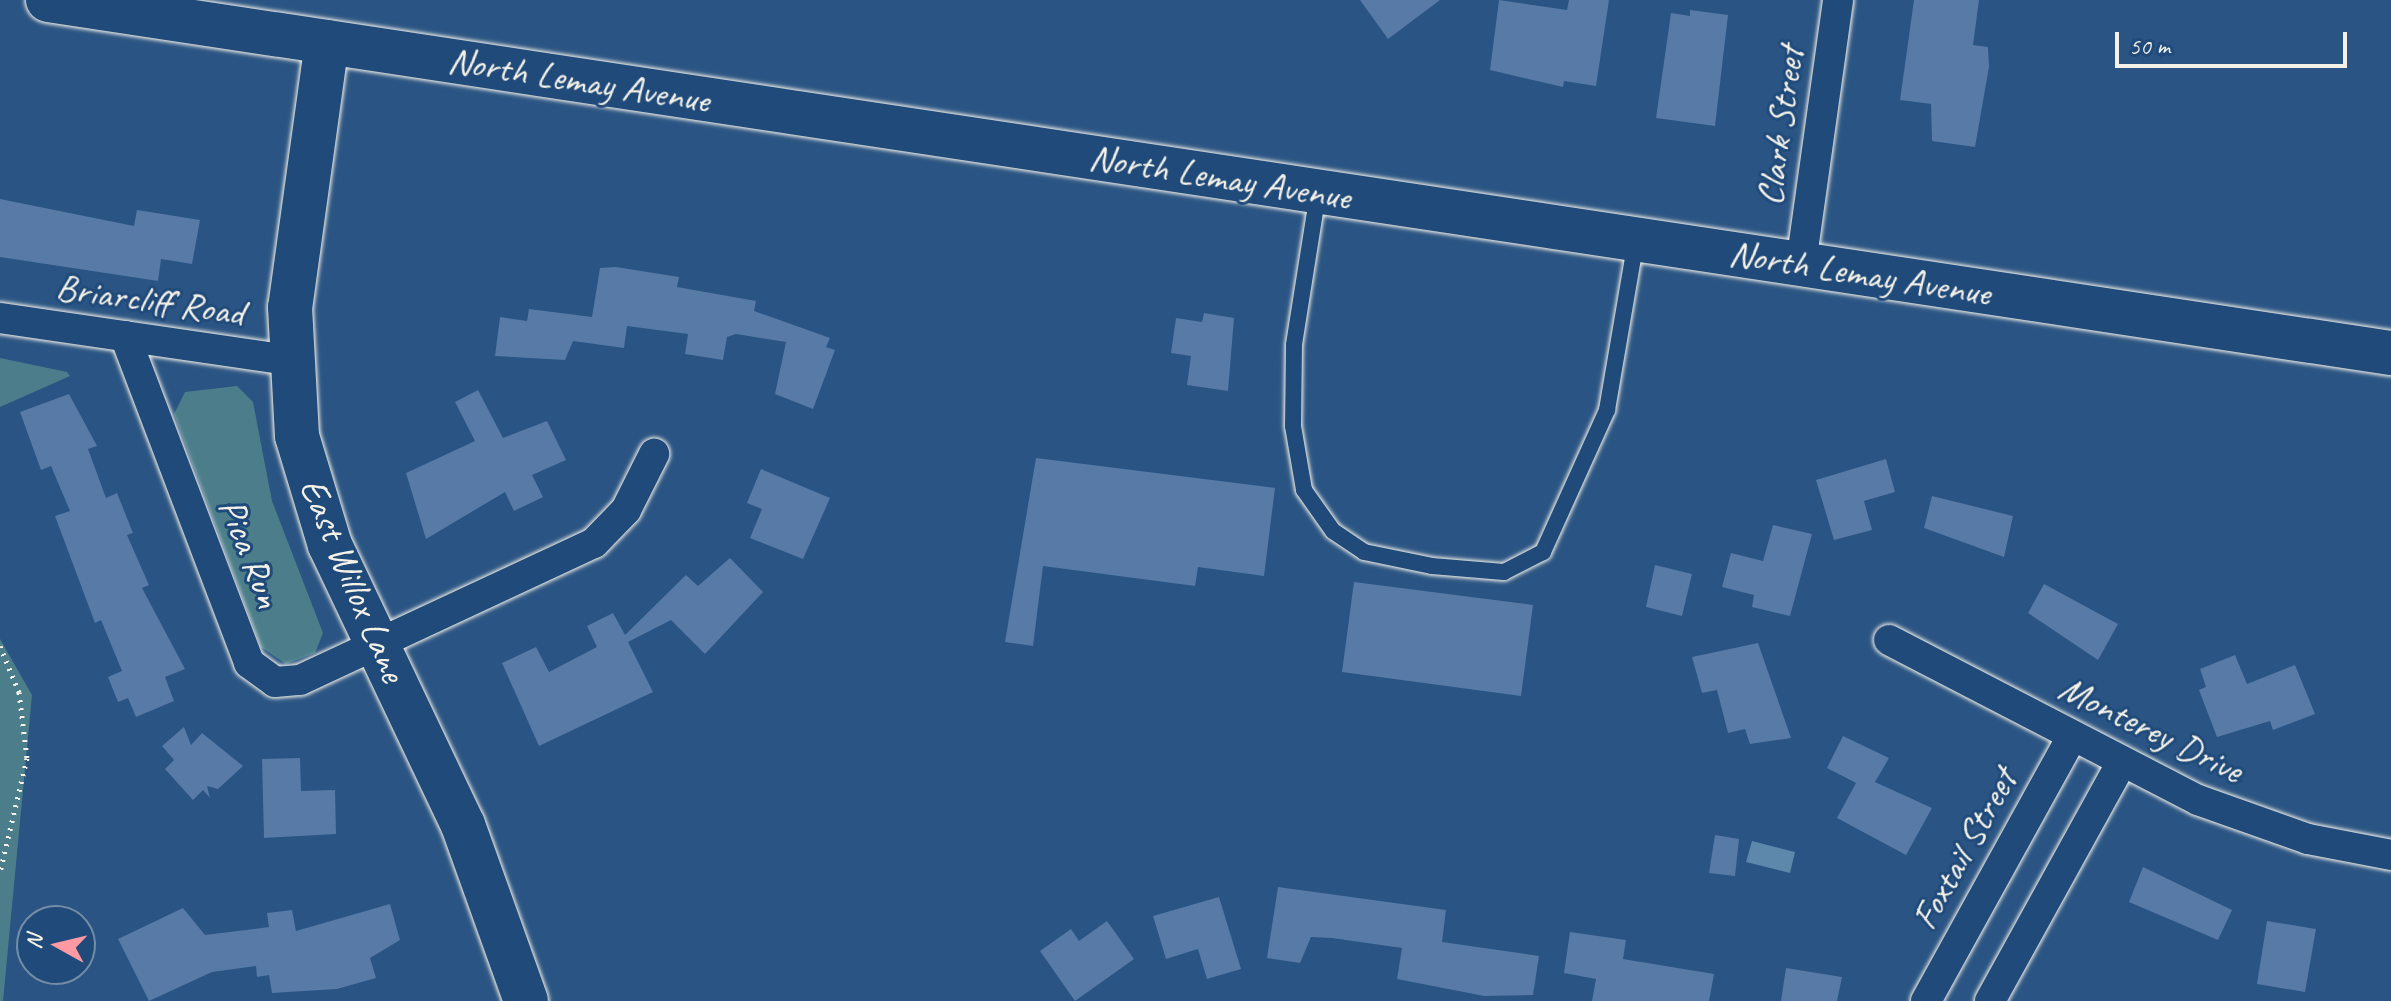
<!DOCTYPE html>
<html>
<head>
<meta charset="utf-8">
<style>
	body { margin:0 }
	#map { position:relative; width:2391px; height:1001px; overflow:hidden; background:#2a5483; font-family:Caveat,sans-serif }
	div>[style] { position:absolute }
	.green>* { inset:0; background:#4b7e8a }
	.water>* { inset:0; background:#5d87ab }
	.building>* { inset:0; background:#577aa6 }
	.path>* { height:5px; margin-top:-2.5px; transform-origin:0; background:repeating-linear-gradient(90deg,#f4f1e8 0 2px,transparent 0 8px) }
	.roads { filter:drop-shadow(0 0 2px #f4f1e8) drop-shadow(0 0 2px #f4f1e8) }
	.lane>* { height:16px; margin:-8px; padding:0 8px; transform-origin:8px; border-radius:8px; background:#1f4a7a }
	.street>* { height:30px; margin:-15px; padding:0 15px; transform-origin:15px; border-radius:15px; background:#1f4a7a }
	.secondary>* { height:44px; margin:-22px; padding:0 22px; transform-origin:22px; border-radius:22px; background:#1f4a7a }
	span { translate:-50% -50%; white-space:nowrap; text-align:center; line-height:1.15; -webkit-text-stroke:6px #1f4a7a; paint-order:stroke }
	.street-label { font-size:38px; color:#f4f1e8 }
	.north { position:absolute; left:16px; top:905px; width:80px; height:80px; box-sizing:border-box; background:#1f4a7a; border:2px solid #748da6; border-radius:50%; rotate:278deg; font-size:22px; font-weight:700; line-height:32px; text-align:center; color:#f4f1e8 }
	.north::after { content:''; display:block; margin:auto; width:28px; height:36px; background:#ff9aa2; clip-path:polygon(50% 0,100% 100%,50% 72%,0 100%) }
	.scale { position:absolute; left:2115px; top:32px; width:232px; height:36px; box-sizing:border-box; border:4px solid #f4f1e8; border-top:0; padding-left:10px; font-size:24px; line-height:28px; white-space:nowrap; color:#f4f1e8; -webkit-text-stroke:6px #1f4a7a; paint-order:stroke }
</style>
</head>
<body>
<div id="map">
	<div class="green">
		<i style="clip-path:polygon(0 358px,67px 372px,70px 376px,0 407px)"></i>
		<i style="clip-path:polygon(237px 386px,253px 402px,272px 501px,323px 633px,315px 653px,286px 664px,261px 647px,174px 414px,185px 392px)"></i>
		<i style="clip-path:polygon(0 639px,32px 695px,3px 1001px,0 1001px)"></i>
	</div>
	<div class="water">
		<i style="clip-path:polygon(1752px 841px,1795px 852px,1790px 873px,1746px 862px)"></i>
	</div>
	<div class="building">
		<i style="clip-path:polygon(1360px 0,1440px 0,1388px 39px)"></i>
		<i style="clip-path:polygon(1499px 0,1567px 10px,1569px 0,1609px 0,1596px 86px,1564px 81px,1563px 87px,1490px 70px)"></i>
		<i style="clip-path:polygon(1914px 0,1979px 0,1973px 45px,1988px 47px,1989px 67px,1975px 147px,1932px 141px,1931px 104px,1900px 100px)"></i>
		<i style="clip-path:polygon(1690px 10px,1728px 15px,1715px 126px,1656px 118px,1671px 13px,1690px 16px)"></i>
		<i style="clip-path:polygon(0 199px,134px 226px,137px 210px,200px 220px,192px 264px,161px 259px,158px 281px,0 257px)"></i>
		<i style="clip-path:polygon(616px 267px,679px 277px,677px 287px,756px 301px,754px 311px,830px 338px,826px 347px,835px 350px,813px 409px,775px 394px,786px 342px,736px 334px,727px 337px,723px 360px,685px 354px,688px 334px,627px 326px,624px 348px,573px 341px,565px 360px,495px 356px,500px 317px,527px 321px,529px 309px,592px 317px,600px 268px)"></i>
		<i style="clip-path:polygon(1204px 313px,1234px 318px,1228px 391px,1187px 385px,1191px 356px,1171px 353px,1176px 318px,1202px 322px)"></i>
		<i style="clip-path:polygon(478px 390px,503px 438px,547px 421px,566px 460px,532px 475px,543px 497px,514px 511px,505px 492px,426px 539px,406px 473px,475px 441px,455px 402px)"></i>
		<i style="clip-path:polygon(69px 394px,97px 446px,88px 449px,106px 498px,117px 493px,133px 533px,127px 535px,149px 585px,142px 588px,185px 669px,165px 677px,174px 701px,136px 717px,128px 698px,118px 702px,108px 677px,122px 671px,101px 620px,95px 623px,55px 516px,70px 511px,51px 466px,41px 470px,20px 412px)"></i>
		<i style="clip-path:polygon(1036px 458px,1275px 488px,1264px 576px,1198px 567px,1195px 586px,1043px 566px,1033px 646px,1005px 642px)"></i>
		<i style="clip-path:polygon(1886px 459px,1895px 492px,1864px 501px,1872px 530px,1834px 540px,1816px 480px)"></i>
		<i style="clip-path:polygon(761px 469px,830px 498px,803px 559px,750px 538px,762px 509px,747px 503px)"></i>
		<i style="clip-path:polygon(1932px 496px,2013px 516px,2004px 557px,1924px 528px)"></i>
		<i style="clip-path:polygon(1773px 525px,1812px 534px,1790px 616px,1752px 607px,1754px 595px,1722px 587px,1731px 553px,1763px 561px)"></i>
		<i style="clip-path:polygon(730px 558px,763px 592px,705px 654px,671px 620px,628px 642px,653px 692px,539px 746px,502px 663px,536px 647px,549px 672px,597px 647px,587px 626px,613px 613px,625px 635px,686px 575px,698px 586px)"></i>
		<i style="clip-path:polygon(1655px 565px,1692px 574px,1682px 616px,1646px 607px)"></i>
		<i style="clip-path:polygon(1354px 582px,1533px 605px,1521px 696px,1342px 672px)"></i>
		<i style="clip-path:polygon(2044px 584px,2118px 624px,2098px 660px,2028px 613px)"></i>
		<i style="clip-path:polygon(1758px 643px,1791px 738px,1750px 744px,1745px 729px,1728px 733px,1717px 690px,1702px 693px,1692px 657px)"></i>
		<i style="clip-path:polygon(2235px 655px,2247px 684px,2295px 665px,2315px 714px,2273px 730px,2270px 721px,2217px 737px,2199px 690px,2206px 687px,2200px 669px)"></i>
		<i style="clip-path:polygon(184px 727px,191px 745px,202px 733px,243px 766px,218px 789px,207px 786px,210px 798px,203px 790px,193px 800px,165px 769px,174px 760px,162px 746px)"></i>
		<i style="clip-path:polygon(1843px 736px,1889px 758px,1875px 782px,1932px 808px,1906px 855px,1837px 818px,1856px 783px,1827px 768px)"></i>
		<i style="clip-path:polygon(300px 758px,301px 791px,335px 790px,336px 834px,264px 838px,262px 759px)"></i>
		<i style="clip-path:polygon(1715px 835px,1739px 839px,1735px 876px,1709px 873px)"></i>
		<i style="clip-path:polygon(2143px 867px,2232px 910px,2218px 940px,2129px 902px)"></i>
		<i style="clip-path:polygon(1278px 887px,1446px 910px,1442px 942px,1539px 956px,1533px 995px,1484px 996px,1397px 979px,1402px 948px,1332px 938px,1311px 937px,1300px 963px,1267px 958px)"></i>
		<i style="clip-path:polygon(1219px 897px,1241px 969px,1207px 979px,1198px 949px,1166px 959px,1153px 916px)"></i>
		<i style="clip-path:polygon(390px 904px,400px 940px,370px 958px,376px 978px,337px 989px,272px 993px,269px 975px,257px 977px,256px 966px,212px 972px,149px 1001px,118px 939px,183px 908px,205px 935px,269px 927px,267px 913px,292px 910px,296px 931px)"></i>
		<i style="clip-path:polygon(1107px 921px,1134px 959px,1075px 1001px,1040px 951px,1071px 929px,1079px 941px)"></i>
		<i style="clip-path:polygon(2267px 921px,2316px 929px,2305px 992px,2257px 984px)"></i>
		<i style="clip-path:polygon(1570px 932px,1626px 940px,1623px 959px,1714px 974px,1709px 1001px,1592px 1001px,1596px 979px,1564px 973px)"></i>
		<i style="clip-path:polygon(1786px 968px,1842px 977px,1837px 1001px,1781px 1001px)"></i>
	</div>
	<div class="path">
		<i style="left:0;top:646px;width:50px;rotate:67.6deg"></i>
		<i style="left:19px;top:692px;width:66px;rotate:83.1deg"></i>
		<i style="left:27px;top:758px;width:117px;rotate:103.3deg"></i>
	</div>
	<div class="roads">
		<div class="lane">
			<i style="left:1318px;top:193px;width:154px;rotate:99deg"></i>
			<i style="left:1294px;top:345px;width:81px;rotate:90.7deg"></i>
			<i style="left:1293px;top:426px;width:65px;rotate:80.2deg"></i>
			<i style="left:1304px;top:490px;width:50px;rotate:54.7deg"></i>
			<i style="left:1333px;top:531px;width:37px;rotate:34deg"></i>
			<i style="left:1364px;top:552px;width:69px;rotate:11.6deg"></i>
			<i style="left:1432px;top:566px;width:72px;rotate:4.8deg"></i>
			<i style="left:1504px;top:572px;width:44px;rotate:-27.1deg"></i>
			<i style="left:1543px;top:552px;width:156px;rotate:-65.7deg"></i>
			<i style="left:1607px;top:410px;width:171px;rotate:-80.3deg"></i>
		</div>
		<div class="street">
			<i style="left:1801px;top:264px;width:267px;rotate:-82deg"></i>
			<i style="left:0;top:318px;width:291px;rotate:8.3deg"></i>
			<i style="left:125px;top:336px;width:350px;rotate:69.2deg"></i>
			<i style="left:249px;top:663px;width:32px;rotate:36deg"></i>
			<i style="left:275px;top:682px;width:25px;rotate:-5deg"></i>
			<i style="left:300px;top:680px;width:324px;rotate:-25deg"></i>
			<i style="left:594px;top:543px;width:46px;rotate:-45.9deg"></i>
			<i style="left:626px;top:510px;width:63px;rotate:-63.4deg"></i>
			<i style="left:1889px;top:640px;width:348px;rotate:27.4deg"></i>
			<i style="left:2198px;top:800px;width:117px;rotate:19.5deg"></i>
			<i style="left:2308px;top:839px;width:85px;rotate:10.9deg"></i>
			<i style="left:1926px;top:1001px;width:303px;rotate:-61.1deg"></i>
			<i style="left:1990px;top:1001px;width:273px;rotate:-61.1deg"></i>
		</div>
		<div class="secondary">
			<i style="left:48px;top:0;width:2369px;rotate:8.57deg"></i>
			<i style="left:327px;top:42px;width:268px;rotate:97.9deg"></i>
			<i style="left:290px;top:307px;width:129px;rotate:86.9deg"></i>
			<i style="left:297px;top:436px;width:114px;rotate:73.2deg"></i>
			<i style="left:330px;top:545px;width:310px;rotate:64.6deg"></i>
			<i style="left:463px;top:825px;width:187px;rotate:70.3deg"></i>
		</div>
	</div>
	<div class="street-label">
		<span style="left:579px;top:80px;rotate:9deg">North Lemay Avenue</span>
		<span style="left:1780px;top:126px;rotate:-82deg">Clark Street</span>
		<span style="left:1220px;top:177px;rotate:9deg">North Lemay Avenue</span>
		<span style="left:1860px;top:273px;rotate:9deg">North Lemay Avenue</span>
		<span style="left:150px;top:300px;rotate:8deg">Briarcliff Road</span>
		<span style="left:250px;top:553px;rotate:69deg">Pica Run</span>
		<span style="left:353px;top:580px;rotate:67deg">East Willox Lane</span>
		<span style="left:2151px;top:729px;rotate:26deg">Monterey Drive</span>
		<span style="left:1964px;top:849px;rotate:-61deg">Foxtail Street</span>
	</div>
	<div class="north">N</div>
	<div class="scale">50 m</div>
</div>
</body>
</html>
